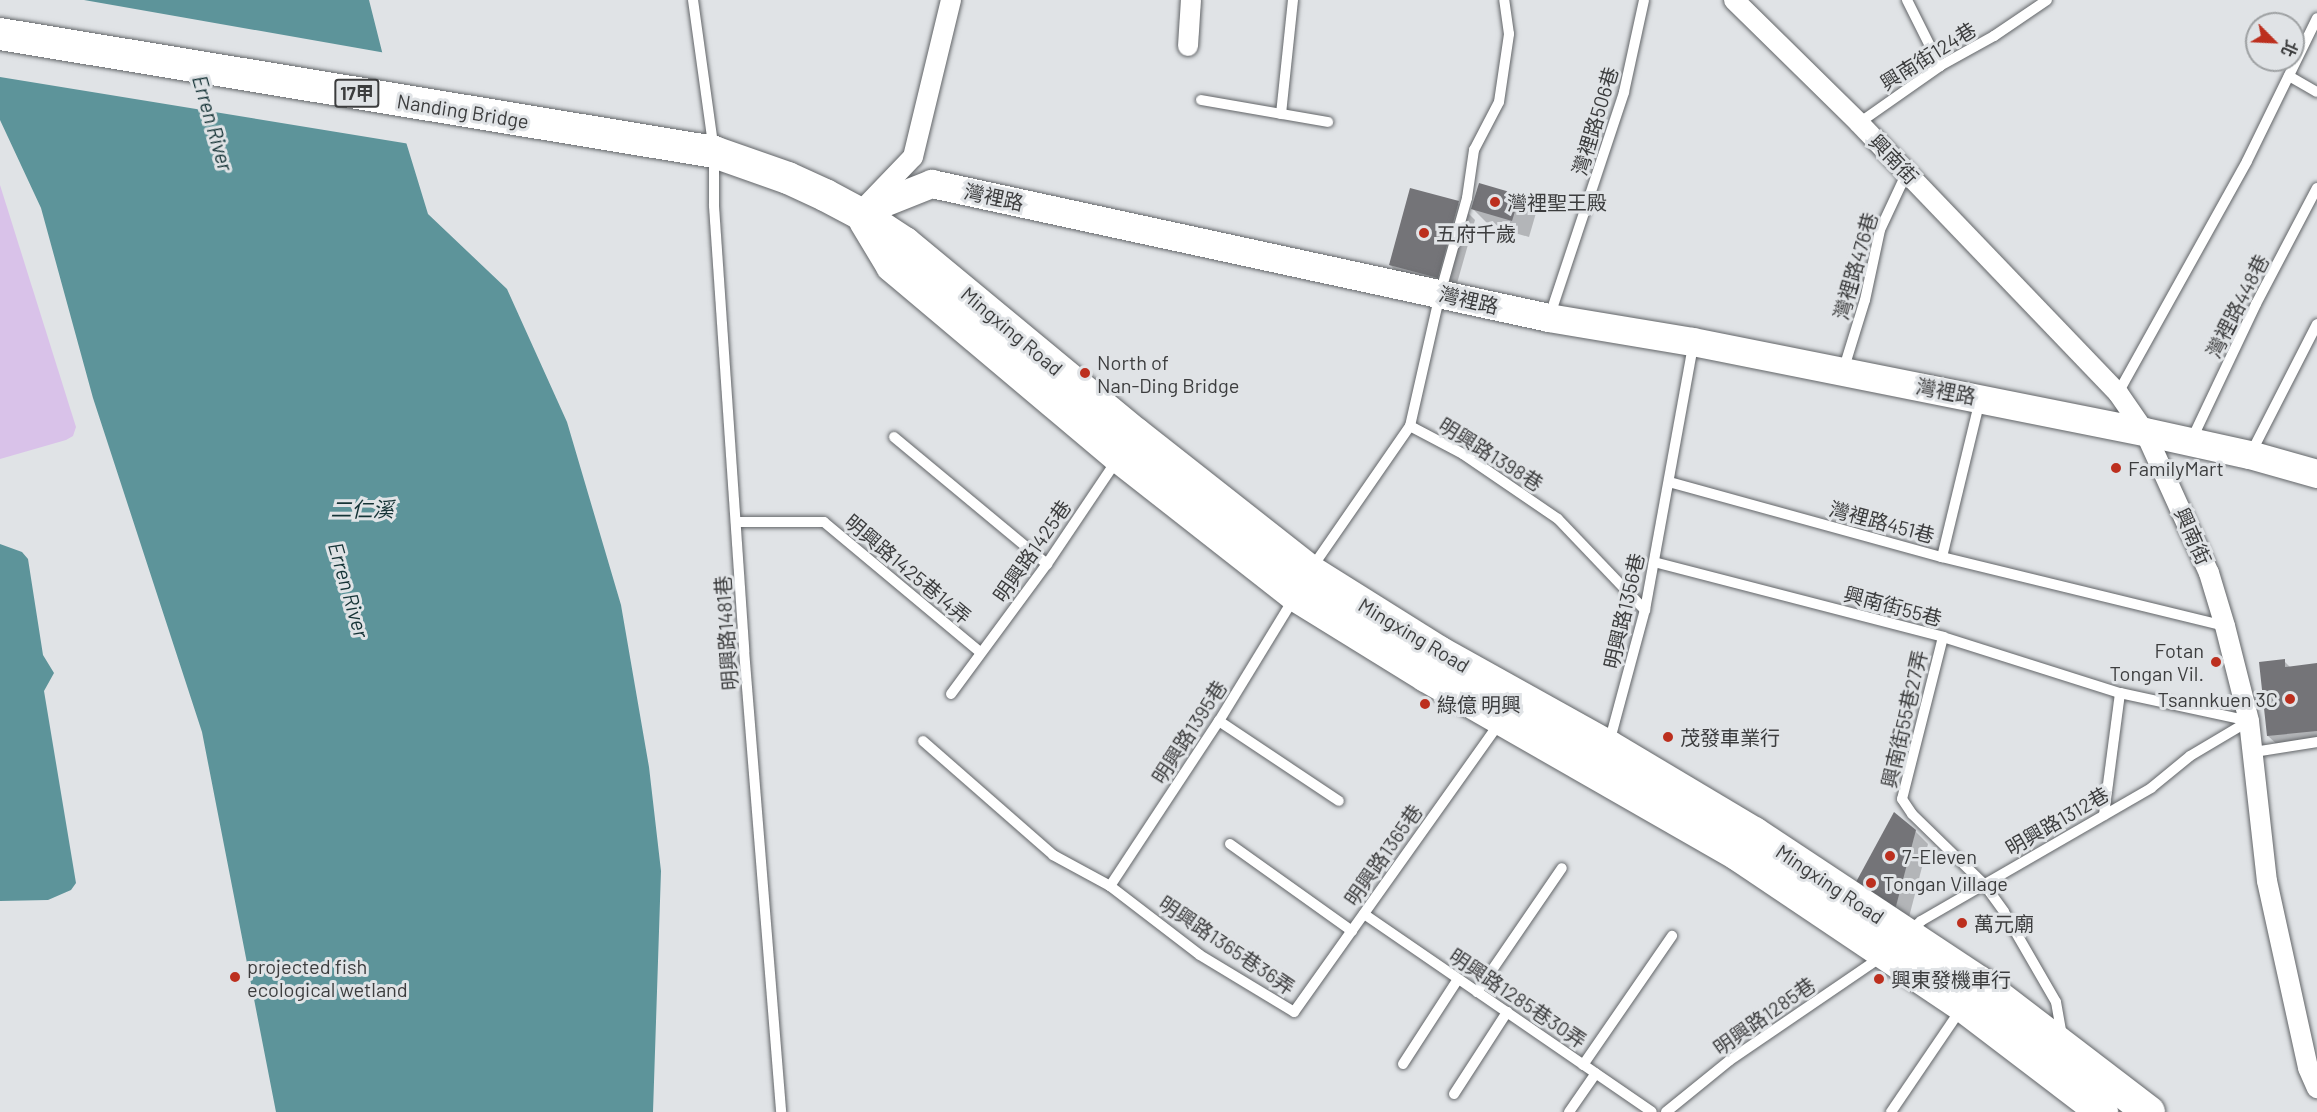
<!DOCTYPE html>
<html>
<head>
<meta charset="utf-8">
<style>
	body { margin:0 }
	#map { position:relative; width:2317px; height:1112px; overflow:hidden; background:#e0e3e6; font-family:Barlow,"Noto Sans TC",sans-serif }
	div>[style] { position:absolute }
	.green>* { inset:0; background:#d9c2e9 }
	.water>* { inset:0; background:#5d949a }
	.pier>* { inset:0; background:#e0e3e6 }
	.shadow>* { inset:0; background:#0003 }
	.building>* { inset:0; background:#747478 }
	.roads { filter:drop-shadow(0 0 2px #626568) drop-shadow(0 0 2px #626568) }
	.lane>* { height:10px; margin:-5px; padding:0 5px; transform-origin:5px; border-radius:5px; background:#fff }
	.street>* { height:20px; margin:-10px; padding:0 10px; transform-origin:10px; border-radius:10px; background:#fff }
	.secondary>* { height:28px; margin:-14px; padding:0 14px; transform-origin:14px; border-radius:14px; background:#fff }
	.primary>* { height:32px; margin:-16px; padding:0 16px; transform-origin:16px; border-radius:16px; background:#fff }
	.dots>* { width:16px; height:16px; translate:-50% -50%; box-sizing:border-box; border:3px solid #e0e3e6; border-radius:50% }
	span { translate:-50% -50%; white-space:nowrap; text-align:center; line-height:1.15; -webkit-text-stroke:6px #e0e3e6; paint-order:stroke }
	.shield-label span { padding:2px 4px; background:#e0e3e6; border:2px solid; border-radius:4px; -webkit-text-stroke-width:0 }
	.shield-label { font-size:18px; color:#3c3d3e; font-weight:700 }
	.street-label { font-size:20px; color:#3c3d3e }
	.poi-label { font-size:20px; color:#3c3d3e }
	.left { translate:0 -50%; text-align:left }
	.right { translate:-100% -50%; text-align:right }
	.water-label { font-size:21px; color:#153336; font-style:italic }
	.north { position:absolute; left:2245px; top:12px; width:60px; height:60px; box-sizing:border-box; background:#e0e3e6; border:2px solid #9ea1a3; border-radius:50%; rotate:114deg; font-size:16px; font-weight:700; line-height:24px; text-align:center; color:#3c3d3e }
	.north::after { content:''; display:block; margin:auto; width:21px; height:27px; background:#bc2f1e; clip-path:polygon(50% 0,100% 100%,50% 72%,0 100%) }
</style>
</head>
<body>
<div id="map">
	<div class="green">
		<i style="clip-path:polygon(0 185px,76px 427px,73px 436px,66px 440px,0 459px)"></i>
	</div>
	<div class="water">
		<i style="clip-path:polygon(0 0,369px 0,399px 119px,428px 214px,507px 289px,567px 422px,621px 605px,649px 767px,661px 871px,653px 1112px,276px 1112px,202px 732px,93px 398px,41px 208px,0 120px)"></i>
		<i style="clip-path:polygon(0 544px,22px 552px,28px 559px,43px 655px,54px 673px,44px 691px,76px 883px,71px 890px,48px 900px,0 901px)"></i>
	</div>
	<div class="pier">
		<i style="clip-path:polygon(0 0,84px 0,386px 53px,410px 144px,0 77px)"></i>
	</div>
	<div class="shadow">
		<i style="clip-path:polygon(1519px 196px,1536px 213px,1529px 237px,1490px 226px,1473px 209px)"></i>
		<i style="clip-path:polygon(1458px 203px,1475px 220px,1454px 294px,1407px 281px,1390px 265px)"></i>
		<i style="clip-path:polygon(2284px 661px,2291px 668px,2317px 665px,2317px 744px,2281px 748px,2268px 736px)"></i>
		<i style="clip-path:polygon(1915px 831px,1928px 844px,1908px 921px,1871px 895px)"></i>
	</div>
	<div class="building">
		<i style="clip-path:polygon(1479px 183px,1520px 195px,1512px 221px,1471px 209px)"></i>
		<i style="clip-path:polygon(1410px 188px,1459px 201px,1438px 278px,1389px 265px)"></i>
		<i style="clip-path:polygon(2285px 659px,2285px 667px,2317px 663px,2317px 731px,2267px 736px,2259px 662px)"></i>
		<i style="clip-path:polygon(1894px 812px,1916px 830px,1895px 910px,1856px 882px)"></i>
	</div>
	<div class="roads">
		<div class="lane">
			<i style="left:693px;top:0;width:153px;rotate:82.1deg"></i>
			<i style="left:714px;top:152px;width:54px;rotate:90deg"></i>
			<i style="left:714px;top:206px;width:445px;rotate:86.1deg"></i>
			<i style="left:744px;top:650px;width:463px;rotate:85.4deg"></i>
			<i style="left:1907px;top:0;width:74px;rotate:63.4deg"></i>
			<i style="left:2289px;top:76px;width:32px;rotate:30deg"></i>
			<i style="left:1201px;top:100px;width:129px;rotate:9.8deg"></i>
			<i style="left:1281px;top:114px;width:115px;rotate:-84deg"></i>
			<i style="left:1859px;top:123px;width:99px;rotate:-35.1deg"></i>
			<i style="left:1940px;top:66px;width:62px;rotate:-29.1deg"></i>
			<i style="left:1994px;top:36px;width:64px;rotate:-34.2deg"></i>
			<i style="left:1549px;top:318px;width:238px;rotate:-71.6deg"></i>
			<i style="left:1624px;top:92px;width:94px;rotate:-77.7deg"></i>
			<i style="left:1843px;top:371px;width:74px;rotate:-72.8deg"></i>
			<i style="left:1865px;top:300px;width:72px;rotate:-77.9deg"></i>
			<i style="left:1880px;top:230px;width:64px;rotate:-65deg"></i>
			<i style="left:2118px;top:393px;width:265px;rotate:-60.9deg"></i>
			<i style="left:2247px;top:161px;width:159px;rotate:-63.9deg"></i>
			<i style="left:1410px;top:426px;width:60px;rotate:27.8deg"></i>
			<i style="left:1463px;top:454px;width:115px;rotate:34.4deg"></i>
			<i style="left:1558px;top:519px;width:126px;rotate:46.3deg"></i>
			<i style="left:894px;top:437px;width:199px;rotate:39.7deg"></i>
			<i style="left:2191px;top:441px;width:152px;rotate:-64.6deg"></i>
			<i style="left:2256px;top:304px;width:131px;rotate:-62.3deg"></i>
			<i style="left:2250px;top:455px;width:147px;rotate:-62.9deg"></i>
			<i style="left:1669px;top:482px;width:283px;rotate:15.4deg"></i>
			<i style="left:1942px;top:557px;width:291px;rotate:13.7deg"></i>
			<i style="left:737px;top:522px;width:87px"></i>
			<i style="left:824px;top:522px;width:204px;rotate:39.8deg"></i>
			<i style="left:1942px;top:557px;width:162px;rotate:-76.4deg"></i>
			<i style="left:1654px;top:562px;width:299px;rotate:14.5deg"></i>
			<i style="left:1943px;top:637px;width:186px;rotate:17.6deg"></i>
			<i style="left:2120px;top:693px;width:123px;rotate:97.5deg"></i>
			<i style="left:1311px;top:569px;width:174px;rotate:-55.3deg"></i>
			<i style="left:1410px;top:426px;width:135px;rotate:-77.2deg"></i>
			<i style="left:1440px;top:294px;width:100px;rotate:-74.3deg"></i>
			<i style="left:1467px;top:198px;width:49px;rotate:-81.7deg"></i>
			<i style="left:1474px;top:150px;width:54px;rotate:-62.5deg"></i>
			<i style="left:1499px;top:102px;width:69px;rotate:-81.6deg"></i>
			<i style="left:1509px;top:34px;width:34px;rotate:-98deg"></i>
			<i style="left:1943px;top:637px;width:167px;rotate:104.2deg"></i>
			<i style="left:1902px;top:799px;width:18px;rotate:56deg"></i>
			<i style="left:1912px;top:814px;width:100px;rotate:44.2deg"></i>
			<i style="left:1984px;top:884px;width:34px;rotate:54deg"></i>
			<i style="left:2004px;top:912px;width:104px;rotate:60deg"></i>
			<i style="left:2056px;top:1002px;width:36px;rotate:80deg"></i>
			<i style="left:2120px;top:693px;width:132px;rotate:12.2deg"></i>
			<i style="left:951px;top:694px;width:162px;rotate:-53.6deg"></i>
			<i style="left:1047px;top:564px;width:125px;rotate:-56.1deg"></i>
			<i style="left:1219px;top:721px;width:144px;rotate:33.7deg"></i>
			<i style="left:923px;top:741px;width:173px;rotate:41.2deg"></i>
			<i style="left:1053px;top:855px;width:65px;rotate:28.5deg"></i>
			<i style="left:1110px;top:886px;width:113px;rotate:37.5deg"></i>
			<i style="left:1200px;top:955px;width:110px;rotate:31.2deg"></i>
			<i style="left:1294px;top:1012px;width:356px;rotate:-54.6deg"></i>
			<i style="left:1609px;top:743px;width:138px;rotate:-74.9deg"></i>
			<i style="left:1645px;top:610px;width:269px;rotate:-79.7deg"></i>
			<i style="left:2254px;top:752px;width:64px;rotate:-9deg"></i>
			<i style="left:1230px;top:844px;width:150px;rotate:35.5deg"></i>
			<i style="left:1110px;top:886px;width:198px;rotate:-56.6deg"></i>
			<i style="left:1219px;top:721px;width:144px;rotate:-58.6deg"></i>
			<i style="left:1364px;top:914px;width:349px;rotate:34.5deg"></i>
			<i style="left:1908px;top:932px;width:17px;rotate:-40deg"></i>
			<i style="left:1921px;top:921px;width:266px;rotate:-30deg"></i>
			<i style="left:2151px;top:788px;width:50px;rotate:-39.4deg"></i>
			<i style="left:2190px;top:756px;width:69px;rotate:-30.7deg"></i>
			<i style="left:1477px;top:992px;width:150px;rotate:-55.6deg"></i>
			<i style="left:1403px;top:1064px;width:101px;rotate:-57.1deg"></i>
			<i style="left:1583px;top:1065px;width:157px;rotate:-55.4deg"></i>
			<i style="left:1454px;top:1094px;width:98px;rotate:-57.1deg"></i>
			<i style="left:1569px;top:1112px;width:47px;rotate:-55.3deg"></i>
			<i style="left:1666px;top:1112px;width:82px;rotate:-39.1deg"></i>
			<i style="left:1730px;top:1060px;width:183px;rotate:-34.3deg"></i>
			<i style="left:1891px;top:1112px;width:125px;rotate:-55.8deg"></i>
		</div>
		<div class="street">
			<i style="left:1734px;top:0;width:175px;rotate:44.5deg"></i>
			<i style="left:1859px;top:123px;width:374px;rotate:46.2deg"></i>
			<i style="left:2118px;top:393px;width:47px;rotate:55.3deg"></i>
			<i style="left:2145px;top:432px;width:155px;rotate:65.6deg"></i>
			<i style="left:2209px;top:573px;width:55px;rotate:73.2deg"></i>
			<i style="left:2225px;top:626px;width:98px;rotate:75.8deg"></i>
			<i style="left:2249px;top:721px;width:161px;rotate:83.6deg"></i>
			<i style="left:2267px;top:881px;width:191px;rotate:77.6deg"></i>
			<i style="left:2308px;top:1068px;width:22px;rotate:66deg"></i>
			<i style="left:1188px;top:46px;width:46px;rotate:-86.3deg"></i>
			<i style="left:865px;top:207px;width:69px;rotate:-46.2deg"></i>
			<i style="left:913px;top:157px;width:162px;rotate:-76.4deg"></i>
		</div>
		<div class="secondary">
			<i style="left:859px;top:213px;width:79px;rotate:-21.7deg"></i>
			<i style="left:932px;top:184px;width:631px;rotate:12.25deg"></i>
			<i style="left:1549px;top:318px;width:146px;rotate:9.5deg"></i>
			<i style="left:1693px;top:342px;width:461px;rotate:11.3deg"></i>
			<i style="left:2145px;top:432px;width:107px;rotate:12.4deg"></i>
			<i style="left:2250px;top:455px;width:70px;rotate:15.8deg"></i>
		</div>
		<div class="primary">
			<i style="left:0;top:34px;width:724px;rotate:9.38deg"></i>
			<i style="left:714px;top:152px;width:78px;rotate:19.4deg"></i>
			<i style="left:788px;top:178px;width:41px;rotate:24.7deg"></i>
			<i style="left:825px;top:195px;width:38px;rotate:28deg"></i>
			<i style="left:859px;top:213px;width:55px;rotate:33.1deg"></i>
			<i style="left:905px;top:243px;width:300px;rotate:39.6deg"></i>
			<i style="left:1136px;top:434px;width:221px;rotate:38.2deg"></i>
			<i style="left:1310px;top:571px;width:152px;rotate:32.1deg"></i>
			<i style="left:1439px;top:652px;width:193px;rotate:29.1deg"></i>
			<i style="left:1608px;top:746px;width:170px;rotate:30.8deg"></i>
			<i style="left:1754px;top:833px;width:270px;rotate:33.5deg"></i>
			<i style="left:1979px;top:982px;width:214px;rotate:37.4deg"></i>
			<i style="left:865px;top:221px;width:52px;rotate:59deg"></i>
			<i style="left:892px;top:266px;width:297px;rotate:40.1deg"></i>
			<i style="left:1119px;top:457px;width:224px;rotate:38.1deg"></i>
			<i style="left:1295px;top:595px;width:154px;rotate:31.7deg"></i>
			<i style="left:1426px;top:676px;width:360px;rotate:29.8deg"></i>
			<i style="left:1738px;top:855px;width:271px;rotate:33.9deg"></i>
			<i style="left:1963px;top:1006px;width:175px;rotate:37.3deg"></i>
		</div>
	</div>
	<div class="dots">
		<i style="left:1495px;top:202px;background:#bc2f1e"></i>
		<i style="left:1424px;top:233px;background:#bc2f1e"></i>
		<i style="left:1085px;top:373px;background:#bc2f1e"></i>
		<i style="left:2116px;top:468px;background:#bc2f1e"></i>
		<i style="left:2216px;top:662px;background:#bc2f1e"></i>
		<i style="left:2290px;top:699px;background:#bc2f1e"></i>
		<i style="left:1425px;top:704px;background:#bc2f1e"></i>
		<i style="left:1668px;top:737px;background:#bc2f1e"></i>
		<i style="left:1890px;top:856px;background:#bc2f1e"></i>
		<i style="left:1871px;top:883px;background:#bc2f1e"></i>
		<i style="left:1962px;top:923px;background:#bc2f1e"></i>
		<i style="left:235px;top:977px;background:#bc2f1e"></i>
		<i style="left:1879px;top:979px;background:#bc2f1e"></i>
	</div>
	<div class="shield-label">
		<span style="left:357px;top:93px">17甲</span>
	</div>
	<div class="street-label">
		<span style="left:1928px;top:56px;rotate:-32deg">興南街124巷</span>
		<span style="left:463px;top:111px;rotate:9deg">Nanding Bridge</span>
		<span style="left:1595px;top:121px;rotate:-73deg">灣裡路506巷</span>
		<span style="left:1894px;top:159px;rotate:46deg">興南街</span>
		<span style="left:994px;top:197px;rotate:12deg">灣裡路</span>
		<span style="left:1855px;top:266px;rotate:-74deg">灣裡路476巷</span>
		<span style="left:1469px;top:300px;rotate:13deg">灣裡路</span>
		<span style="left:2237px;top:306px;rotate:-63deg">灣裡路448巷</span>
		<span style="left:1012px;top:331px;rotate:40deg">Mingxing Road</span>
		<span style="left:1946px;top:391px;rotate:11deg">灣裡路</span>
		<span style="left:1491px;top:454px;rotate:32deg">明興路1398巷</span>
		<span style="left:1882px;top:522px;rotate:15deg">灣裡路451巷</span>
		<span style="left:2193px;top:536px;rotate:66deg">興南街</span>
		<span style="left:1032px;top:551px;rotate:-55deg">明興路1425巷</span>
		<span style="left:908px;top:569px;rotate:40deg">明興路1425巷14弄</span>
		<span style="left:1893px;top:606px;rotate:15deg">興南街55巷</span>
		<span style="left:1624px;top:611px;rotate:-77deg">明興路1356巷</span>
		<span style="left:726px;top:633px;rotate:-94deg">明興路1481巷</span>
		<span style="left:1414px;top:635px;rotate:31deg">Mingxing Road</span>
		<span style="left:1904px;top:719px;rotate:-77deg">興南街55巷27弄</span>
		<span style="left:1189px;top:732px;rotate:-57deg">明興路1395巷</span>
		<span style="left:2057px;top:821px;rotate:-30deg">明興路1312巷</span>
		<span style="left:1383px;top:855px;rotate:-55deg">明興路1365巷</span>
		<span style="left:1830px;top:884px;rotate:34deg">Mingxing Road</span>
		<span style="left:1227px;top:945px;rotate:34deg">明興路1365巷36弄</span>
		<span style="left:1518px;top:998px;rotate:34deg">明興路1285巷30弄</span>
		<span style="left:1764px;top:1016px;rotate:-35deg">明興路1285巷</span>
	</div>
	<div class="poi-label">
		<span class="left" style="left:1507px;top:202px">灣裡聖王殿</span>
		<span class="left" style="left:1436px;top:233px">五府千歲</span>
		<span class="left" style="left:1097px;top:374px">North of<br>Nan-Ding Bridge</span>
		<span class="left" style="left:2128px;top:468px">FamilyMart</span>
		<span class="right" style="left:2204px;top:662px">Fotan<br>Tongan Vil.</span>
		<span class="right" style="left:2278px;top:699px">Tsannkuen 3C</span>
		<span class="left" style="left:1437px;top:704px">綠億 明興</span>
		<span class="left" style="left:1680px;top:737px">茂發車業行</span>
		<span class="left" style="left:1902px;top:856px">7-Eleven</span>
		<span class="left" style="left:1883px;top:883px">Tongan Village</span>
		<span class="left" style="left:1974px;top:923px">萬元廟</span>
		<span class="left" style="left:247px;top:978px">projected fish<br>ecological wetland</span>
		<span class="left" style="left:1891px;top:979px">興東發機車行</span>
	</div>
	<div class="water-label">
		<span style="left:213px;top:123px;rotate:74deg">Erren River</span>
		<span style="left:362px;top:509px">二仁溪</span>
		<span style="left:349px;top:590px;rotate:74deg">Erren River</span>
	</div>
	<div class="north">北</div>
</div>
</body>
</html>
